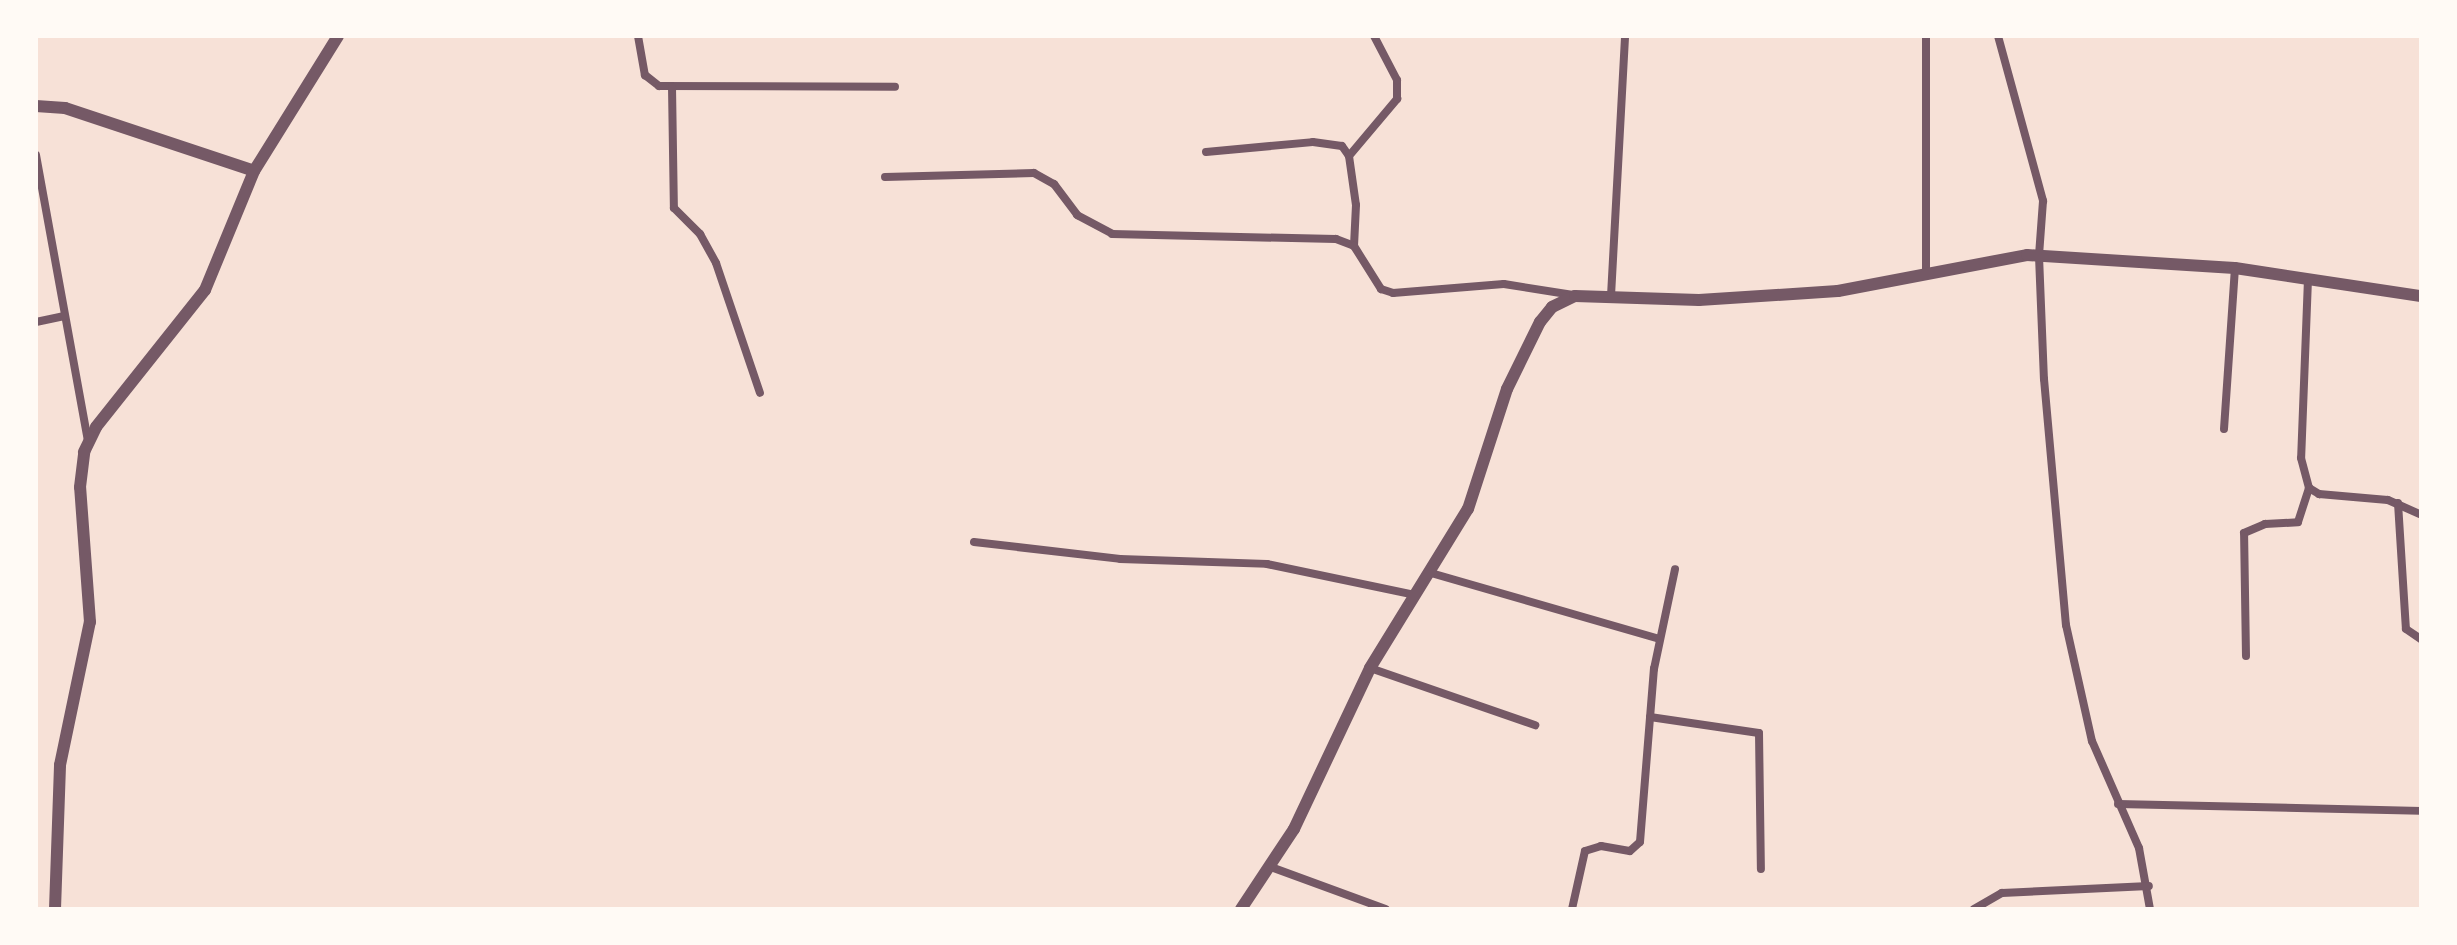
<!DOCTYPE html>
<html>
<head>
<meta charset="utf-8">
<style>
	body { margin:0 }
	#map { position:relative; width:2457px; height:945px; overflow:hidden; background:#f7e1d7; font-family:"Work Sans",sans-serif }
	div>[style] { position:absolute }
	.minor>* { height:8px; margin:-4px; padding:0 4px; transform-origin:4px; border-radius:4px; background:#755966 }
	.tertiary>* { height:12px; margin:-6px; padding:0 6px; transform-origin:6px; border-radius:6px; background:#755966 }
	span { translate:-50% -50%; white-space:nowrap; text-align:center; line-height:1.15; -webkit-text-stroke:8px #fffaf5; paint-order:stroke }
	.frame { position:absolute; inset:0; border:38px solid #fffaf5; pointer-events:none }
</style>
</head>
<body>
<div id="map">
	<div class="minor">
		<i style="left:638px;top:36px;width:40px;rotate:80deg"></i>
		<i style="left:645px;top:75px;width:18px;rotate:38deg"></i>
		<i style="left:659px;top:86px;width:236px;rotate:0.2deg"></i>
		<i style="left:1998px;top:36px;width:171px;rotate:74.7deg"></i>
		<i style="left:2043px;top:201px;width:55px;rotate:94.2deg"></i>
		<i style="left:2039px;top:256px;width:123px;rotate:87.7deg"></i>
		<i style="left:2044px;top:379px;width:247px;rotate:84.9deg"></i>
		<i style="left:2066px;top:625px;width:119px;rotate:77.4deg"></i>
		<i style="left:2092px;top:741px;width:117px;rotate:66.3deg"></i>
		<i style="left:2139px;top:848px;width:62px;rotate:79.8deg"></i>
		<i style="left:672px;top:87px;width:121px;rotate:89.1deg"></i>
		<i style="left:674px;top:208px;width:37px;rotate:45deg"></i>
		<i style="left:700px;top:234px;width:33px;rotate:61deg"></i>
		<i style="left:716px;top:263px;width:137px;rotate:71.3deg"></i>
		<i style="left:1206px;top:152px;width:107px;rotate:-5.3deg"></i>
		<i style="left:1313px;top:142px;width:29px;rotate:8deg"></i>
		<i style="left:1342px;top:146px;width:12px;rotate:55deg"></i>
		<i style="left:1349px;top:156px;width:49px;rotate:81.9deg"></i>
		<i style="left:1356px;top:205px;width:41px;rotate:92.8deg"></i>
		<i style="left:36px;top:155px;width:290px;rotate:79.7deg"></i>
		<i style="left:1349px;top:156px;width:75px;rotate:-49.9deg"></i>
		<i style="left:1397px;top:99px;width:19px;rotate:-90deg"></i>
		<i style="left:1397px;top:80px;width:50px;rotate:-117.6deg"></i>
		<i style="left:885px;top:177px;width:149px;rotate:-1.5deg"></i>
		<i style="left:1034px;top:173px;width:23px;rotate:29deg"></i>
		<i style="left:1054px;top:184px;width:39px;rotate:53deg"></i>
		<i style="left:1077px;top:215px;width:40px;rotate:28deg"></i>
		<i style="left:1112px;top:234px;width:224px;rotate:1.3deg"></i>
		<i style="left:1336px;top:239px;width:19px;rotate:21deg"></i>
		<i style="left:1354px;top:246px;width:51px;rotate:57.9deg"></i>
		<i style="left:1381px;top:289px;width:13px;rotate:18deg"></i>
		<i style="left:1393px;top:293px;width:111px;rotate:-4.6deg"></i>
		<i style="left:1504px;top:284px;width:70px;rotate:9.1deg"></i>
		<i style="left:1926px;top:275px;width:239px;rotate:-90deg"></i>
		<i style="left:2308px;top:279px;width:179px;rotate:92.2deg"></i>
		<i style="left:2301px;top:458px;width:31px;rotate:75deg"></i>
		<i style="left:2309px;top:488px;width:12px;rotate:31deg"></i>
		<i style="left:2319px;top:494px;width:69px;rotate:5deg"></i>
		<i style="left:2388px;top:500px;width:36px;rotate:24deg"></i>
		<i style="left:1611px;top:296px;width:260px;rotate:-86.9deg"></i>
		<i style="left:36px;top:322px;width:29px;rotate:-12deg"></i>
		<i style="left:2224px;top:429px;width:161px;rotate:-86.1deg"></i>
		<i style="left:2398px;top:503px;width:126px;rotate:86.4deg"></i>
		<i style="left:2406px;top:629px;width:18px;rotate:34deg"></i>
		<i style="left:974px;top:542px;width:147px;rotate:6.6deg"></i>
		<i style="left:1120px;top:559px;width:147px;rotate:1.9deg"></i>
		<i style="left:1267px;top:564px;width:152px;rotate:11.8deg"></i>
		<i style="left:1431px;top:573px;width:238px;rotate:16.1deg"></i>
		<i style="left:2246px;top:656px;width:123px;rotate:-90.9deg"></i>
		<i style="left:2244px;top:533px;width:23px;rotate:-23deg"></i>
		<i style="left:2265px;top:524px;width:33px;rotate:-3deg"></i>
		<i style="left:2298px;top:522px;width:36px;rotate:-72deg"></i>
		<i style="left:1370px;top:668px;width:175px;rotate:19.1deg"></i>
		<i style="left:1650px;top:717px;width:110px;rotate:8.4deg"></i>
		<i style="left:1759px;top:733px;width:136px;rotate:89.2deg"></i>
		<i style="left:2118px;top:804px;width:303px;rotate:1.3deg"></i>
		<i style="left:1271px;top:867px;width:122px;rotate:20.1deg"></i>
		<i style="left:1572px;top:909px;width:59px;rotate:-77.4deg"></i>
		<i style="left:1585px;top:851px;width:17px;rotate:-17deg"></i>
		<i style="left:1601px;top:846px;width:29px;rotate:10deg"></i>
		<i style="left:1630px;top:851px;width:13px;rotate:-42deg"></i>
		<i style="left:1640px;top:842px;width:174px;rotate:-85.4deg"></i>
		<i style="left:1654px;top:669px;width:102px;rotate:-78.1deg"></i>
		<i style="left:1974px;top:909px;width:32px;rotate:-30deg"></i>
		<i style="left:2002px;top:893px;width:147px;rotate:-2.7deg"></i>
	</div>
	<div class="tertiary">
		<i style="left:36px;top:106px;width:29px;rotate:4deg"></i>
		<i style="left:65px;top:108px;width:199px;rotate:18.4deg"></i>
		<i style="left:254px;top:171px;width:159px;rotate:-58.1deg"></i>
		<i style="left:55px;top:909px;width:144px;rotate:-88deg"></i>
		<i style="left:60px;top:765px;width:146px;rotate:-78.2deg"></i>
		<i style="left:90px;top:622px;width:135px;rotate:-94.2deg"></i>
		<i style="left:80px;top:487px;width:35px;rotate:-83deg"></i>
		<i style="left:84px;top:452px;width:28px;rotate:-64deg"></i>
		<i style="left:96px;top:427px;width:175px;rotate:-51.5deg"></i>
		<i style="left:205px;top:290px;width:129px;rotate:-67.6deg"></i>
		<i style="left:1241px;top:909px;width:96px;rotate:-56.5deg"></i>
		<i style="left:1294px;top:829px;width:178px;rotate:-64.7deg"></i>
		<i style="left:1370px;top:668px;width:187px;rotate:-58.4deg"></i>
		<i style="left:1468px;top:509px;width:126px;rotate:-72deg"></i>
		<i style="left:1507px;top:389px;width:75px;rotate:-63.8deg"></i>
		<i style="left:1540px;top:322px;width:19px;rotate:-51deg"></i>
		<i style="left:1552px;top:307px;width:25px;rotate:-26deg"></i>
		<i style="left:1575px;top:296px;width:124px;rotate:1.8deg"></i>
		<i style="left:1699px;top:300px;width:139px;rotate:-3.7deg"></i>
		<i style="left:1838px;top:291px;width:192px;rotate:-10.8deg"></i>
		<i style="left:2027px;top:255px;width:208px;rotate:3.6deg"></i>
		<i style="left:2235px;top:268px;width:188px;rotate:8.6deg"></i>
	</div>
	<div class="frame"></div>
</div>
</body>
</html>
